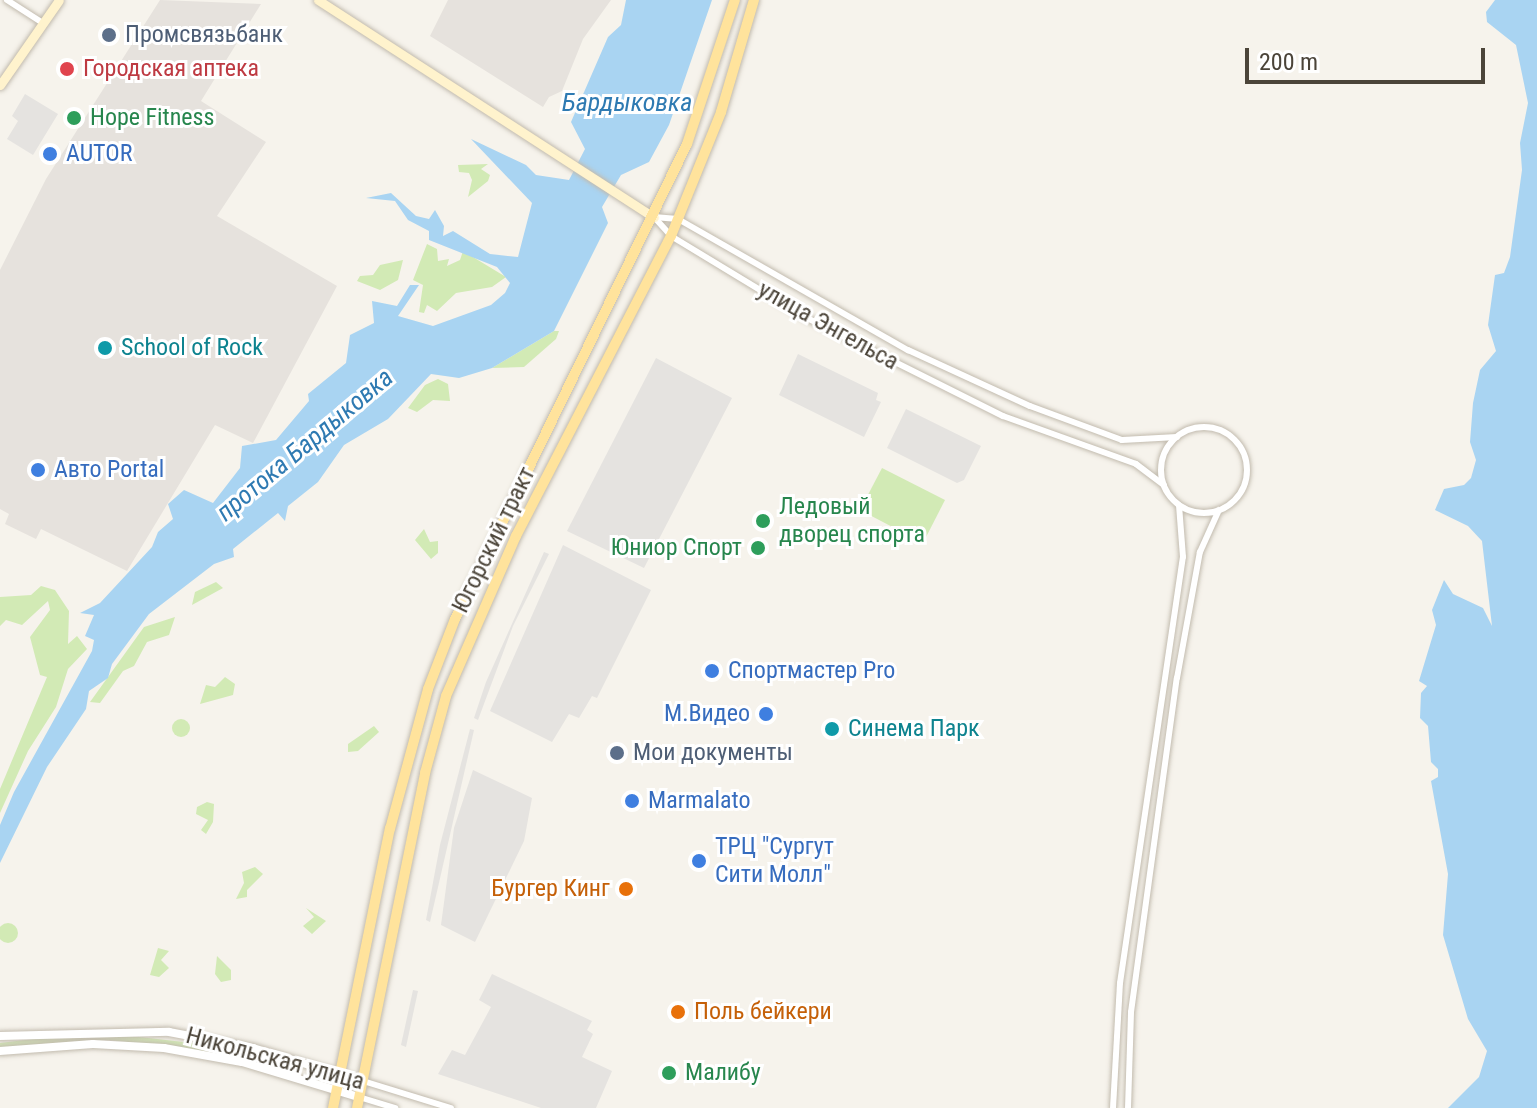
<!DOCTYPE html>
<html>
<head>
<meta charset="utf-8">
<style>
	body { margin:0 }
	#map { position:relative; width:1537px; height:1108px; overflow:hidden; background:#f6f3ec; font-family:"Roboto Condensed",sans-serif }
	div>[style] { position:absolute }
	.industrial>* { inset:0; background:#e6e2dd }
	.green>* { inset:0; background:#d2eab5 }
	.round { border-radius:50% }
	.parking>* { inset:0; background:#e5e3e0 }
	.water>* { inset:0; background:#a9d4f2 }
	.roads { filter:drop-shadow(0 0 2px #c2bbae) drop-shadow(0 0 2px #c2bbae) }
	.minor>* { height:6px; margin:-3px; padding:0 3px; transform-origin:3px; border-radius:3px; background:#fff }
	.minor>.ring { margin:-3px; padding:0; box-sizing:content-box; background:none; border:6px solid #fff; border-radius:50% }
	.tertiary>* { height:8px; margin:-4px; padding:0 4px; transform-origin:4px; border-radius:4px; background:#fff }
	.secondary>* { height:9px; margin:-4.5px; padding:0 4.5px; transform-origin:4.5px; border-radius:4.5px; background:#fff3cd }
	.primary>* { height:10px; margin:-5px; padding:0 5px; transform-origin:5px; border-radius:5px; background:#ffe39c }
	.dots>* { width:22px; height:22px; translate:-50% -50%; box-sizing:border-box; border:4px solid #fff; border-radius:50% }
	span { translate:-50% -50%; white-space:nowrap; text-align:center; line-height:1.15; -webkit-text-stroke:6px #fff; paint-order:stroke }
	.service-label { font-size:24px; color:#4e5e75 }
	.left { translate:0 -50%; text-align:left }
	.health-label { font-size:24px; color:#be3a42 }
	.leisure-label { font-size:24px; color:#27864d }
	.right { translate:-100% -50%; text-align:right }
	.shop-label { font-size:24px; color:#366cbe }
	.street-label { font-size:24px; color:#4b4439 }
	.culture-label { font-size:24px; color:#0d838f }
	.food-label { font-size:24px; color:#c56008 }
	.water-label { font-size:26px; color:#2e7ab2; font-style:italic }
	.scale { position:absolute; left:1245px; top:48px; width:240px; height:36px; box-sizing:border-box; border:4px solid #4b4439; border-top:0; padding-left:10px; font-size:24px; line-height:28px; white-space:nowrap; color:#4b4439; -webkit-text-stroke:6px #fff; paint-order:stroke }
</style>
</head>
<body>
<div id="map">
	<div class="industrial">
		<i style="clip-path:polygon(160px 0,261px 4px,201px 101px,266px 142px,217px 216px,337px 286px,253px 443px,215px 425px,127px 571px,41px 529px,36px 539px,5px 524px,9px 514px,0 509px,0 270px,46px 179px)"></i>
		<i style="clip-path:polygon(448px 0,611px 0,583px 39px,562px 91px,549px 97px,543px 107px,430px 36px)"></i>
	</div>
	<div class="green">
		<i style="clip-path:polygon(488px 164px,481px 169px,490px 175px,488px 181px,468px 197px,472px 180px,469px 173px,459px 172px,458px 165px)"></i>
		<i style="clip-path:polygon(427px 244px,437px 249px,438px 261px,449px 259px,447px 266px,460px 260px,463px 251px,506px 277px,492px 287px,456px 293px,437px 311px,427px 305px,424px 313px,419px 312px,423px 285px,413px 280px)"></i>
		<i style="clip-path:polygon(403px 260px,398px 280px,380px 290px,357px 281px,360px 276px,373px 275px,380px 265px)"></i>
		<i style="clip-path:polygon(554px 331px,559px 331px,556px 339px,524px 367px,492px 368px)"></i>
		<i style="clip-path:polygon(438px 379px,448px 384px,450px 401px,433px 400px,417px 412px,408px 408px,425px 385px)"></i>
		<i style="clip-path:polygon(882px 468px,945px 500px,923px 543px,860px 510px)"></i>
		<i style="clip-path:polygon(424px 529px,430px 542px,438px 541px,438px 553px,431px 559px,415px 540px)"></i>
		<i style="clip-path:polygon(216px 582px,223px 588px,192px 605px,195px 592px)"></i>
		<i style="clip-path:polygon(41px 586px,55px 590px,69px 611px,68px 644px,77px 636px,87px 649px,68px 669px,56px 707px,28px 751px,0 813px,0 789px,47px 677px,40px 675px,30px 637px,50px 610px,48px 601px,22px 625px,6px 620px,0 626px,0 597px,31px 595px)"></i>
		<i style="clip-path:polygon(175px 617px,169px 635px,147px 642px,134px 666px,123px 671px,100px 703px,90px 702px,144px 627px)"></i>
		<i style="clip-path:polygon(225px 677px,235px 684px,233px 695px,200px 704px,206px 685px,215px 687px)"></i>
		<i class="round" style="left:172px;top:719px;width:18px;height:18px"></i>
		<i style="clip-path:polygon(374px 726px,379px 732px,358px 751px,348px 752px,348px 744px)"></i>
		<i style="clip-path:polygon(207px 802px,214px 804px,213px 822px,206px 834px,201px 830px,208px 820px,196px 814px,197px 807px)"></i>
		<i style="clip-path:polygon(255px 867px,263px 874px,247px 890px,247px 897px,236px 899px,244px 883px,242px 872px)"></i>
		<i style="clip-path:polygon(306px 908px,326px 921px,312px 934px,303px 926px,314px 917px)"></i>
		<i class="round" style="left:-2px;top:923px;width:20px;height:20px"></i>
		<i style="clip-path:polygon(158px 948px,169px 951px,161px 960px,169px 968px,159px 977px,150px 975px)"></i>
		<i style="clip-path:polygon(217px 956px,231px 970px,231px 980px,221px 982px,215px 974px)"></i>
		<i style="clip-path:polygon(122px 1035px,201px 1044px,261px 1058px,110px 1040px,0 1048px,0 1043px,50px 1037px)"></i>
	</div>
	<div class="parking">
		<i style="clip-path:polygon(25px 94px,58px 114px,33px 155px,7px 139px,18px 121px,12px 116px)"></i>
		<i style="clip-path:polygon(798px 354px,878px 393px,876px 400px,881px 402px,864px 437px,779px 395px)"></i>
		<i style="clip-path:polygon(656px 358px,732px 398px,644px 568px,567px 531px)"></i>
		<i style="clip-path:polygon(906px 409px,981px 446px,964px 480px,957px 483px,887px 448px)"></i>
		<i style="clip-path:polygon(563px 545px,651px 590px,597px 698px,592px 696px,579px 718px,569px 714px,552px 742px,490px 711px)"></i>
		<i style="clip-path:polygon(544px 552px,549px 554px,513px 626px,478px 720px,474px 718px,486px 682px)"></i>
		<i style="clip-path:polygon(470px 729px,474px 730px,430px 922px,426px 920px,440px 845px)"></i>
		<i style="clip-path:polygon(473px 770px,532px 798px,524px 841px,475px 942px,441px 925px,454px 828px)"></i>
		<i style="clip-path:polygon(492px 974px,592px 1021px,587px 1030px,593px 1034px,582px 1057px,612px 1071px,596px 1108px,541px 1108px,438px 1074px,452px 1050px,465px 1055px,491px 1007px,479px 1000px)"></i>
		<i style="clip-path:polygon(413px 990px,418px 991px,406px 1047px,401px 1045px)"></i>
	</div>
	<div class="water">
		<i style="clip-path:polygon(626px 0,712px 0,669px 125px,649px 162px,621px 175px,602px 207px,608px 223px,554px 331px,492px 368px,459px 378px,431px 374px,388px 419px,344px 445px,318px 482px,288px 506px,285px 521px,278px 513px,233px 549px,234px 557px,214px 564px,149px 614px,112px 664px,108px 678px,89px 691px,86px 709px,47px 767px,0 863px,0 825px,14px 792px,92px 651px,94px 640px,85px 636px,94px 615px,80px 613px,100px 603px,152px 547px,158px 532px,173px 519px,168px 504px,184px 490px,213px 503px,240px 468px,242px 446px,276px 440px,309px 401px,308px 394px,346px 363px,350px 335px,374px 323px,372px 301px,397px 306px,410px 285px,419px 285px,398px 316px,433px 326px,491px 305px,505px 293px,510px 283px,497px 267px,429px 240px,429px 231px,408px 220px,395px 201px,366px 198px,391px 193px,416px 216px,429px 219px,435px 210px,444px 226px,443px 236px,453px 231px,490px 254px,518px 257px,532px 203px,471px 139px,526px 165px,536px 175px,569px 180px,585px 149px,571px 122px,608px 37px,621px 25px)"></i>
		<i style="clip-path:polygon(1495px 0,1537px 0,1537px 1108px,1448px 1108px,1479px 1077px,1487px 1051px,1468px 1019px,1443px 935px,1448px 874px,1431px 781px,1438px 777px,1438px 769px,1431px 762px,1428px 726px,1420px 718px,1421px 693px,1427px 686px,1419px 681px,1436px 625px,1432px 610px,1444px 580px,1453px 594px,1483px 608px,1492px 626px,1482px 541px,1468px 526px,1435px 510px,1444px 489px,1464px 485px,1471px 478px,1476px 460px,1470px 442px,1473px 403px,1480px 370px,1496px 351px,1488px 325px,1495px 275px,1504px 273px,1510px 257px,1522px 170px,1520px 143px,1528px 103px,1516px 45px,1487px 22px,1486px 12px)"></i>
	</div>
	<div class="roads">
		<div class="minor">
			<i style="left:7px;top:0;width:43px;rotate:32.6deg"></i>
			<i style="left:654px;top:217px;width:25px;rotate:48deg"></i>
			<i style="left:671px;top:236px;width:157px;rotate:31.2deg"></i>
			<i style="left:805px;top:317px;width:221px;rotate:26.6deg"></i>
			<i style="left:1003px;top:416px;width:141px;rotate:19.8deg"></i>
			<i style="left:1136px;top:464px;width:35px;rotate:37deg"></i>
			<i style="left:654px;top:217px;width:24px;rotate:5deg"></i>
			<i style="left:678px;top:219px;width:265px;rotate:29.7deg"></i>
			<i style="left:908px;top:350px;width:134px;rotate:24.7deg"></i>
			<i style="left:1030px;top:406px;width:98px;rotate:20.3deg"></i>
			<i style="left:1122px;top:440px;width:55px;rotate:-3.1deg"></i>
			<i class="ring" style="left:1161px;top:427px;width:80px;height:80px"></i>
			<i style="left:363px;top:1081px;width:92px;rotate:17.1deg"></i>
			<i style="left:359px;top:1097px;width:38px;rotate:17deg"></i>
			<i style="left:1113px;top:1108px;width:125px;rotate:-86.8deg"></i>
			<i style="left:1120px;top:983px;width:431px;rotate:-81.6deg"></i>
			<i style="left:1183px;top:557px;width:52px;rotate:-94.4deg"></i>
			<i style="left:1128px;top:1108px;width:96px;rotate:-88.2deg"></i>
			<i style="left:1131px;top:1012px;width:337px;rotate:-82.2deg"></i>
			<i style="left:1177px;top:678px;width:128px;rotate:-79.7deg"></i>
			<i style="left:1200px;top:552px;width:46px;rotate:-65.7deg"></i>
		</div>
		<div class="tertiary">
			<i style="left:0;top:1036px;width:169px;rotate:-1.4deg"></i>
			<i style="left:169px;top:1032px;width:86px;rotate:10.8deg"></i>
			<i style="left:253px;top:1048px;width:114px;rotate:16.8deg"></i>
			<i style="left:0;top:1051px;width:93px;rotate:-4.3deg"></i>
			<i style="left:93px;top:1044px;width:71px;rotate:3.2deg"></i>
			<i style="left:164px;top:1048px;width:79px;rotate:10.2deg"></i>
			<i style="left:242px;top:1062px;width:122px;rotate:16.7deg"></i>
		</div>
		<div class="secondary">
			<i style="left:318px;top:0;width:400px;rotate:32.9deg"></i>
			<i style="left:0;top:85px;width:103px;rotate:-55.2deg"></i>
		</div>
		<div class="primary">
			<i style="left:333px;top:1108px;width:285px;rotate:-78.5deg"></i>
			<i style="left:390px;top:829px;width:145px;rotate:-74.8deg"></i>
			<i style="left:428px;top:689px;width:75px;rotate:-68.9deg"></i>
			<i style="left:455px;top:619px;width:529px;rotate:-63.97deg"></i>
			<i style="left:687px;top:144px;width:152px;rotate:-71.6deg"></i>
			<i style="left:357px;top:1108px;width:342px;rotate:-78.5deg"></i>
			<i style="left:425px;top:773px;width:80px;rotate:-74.7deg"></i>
			<i style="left:446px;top:696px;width:175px;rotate:-66.4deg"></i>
			<i style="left:516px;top:536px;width:338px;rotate:-62.7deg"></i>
			<i style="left:671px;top:236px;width:134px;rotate:-68deg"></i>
			<i style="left:721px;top:112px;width:117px;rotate:-73.6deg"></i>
		</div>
	</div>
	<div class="dots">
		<i style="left:109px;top:35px;background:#5c6f8a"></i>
		<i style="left:67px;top:69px;background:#e0444e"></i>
		<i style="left:74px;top:118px;background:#2e9e5b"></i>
		<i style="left:50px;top:154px;background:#3f7fe0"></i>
		<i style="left:105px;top:348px;background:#0f9aa8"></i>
		<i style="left:38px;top:470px;background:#3f7fe0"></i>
		<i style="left:763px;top:521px;background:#2e9e5b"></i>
		<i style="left:758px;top:548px;background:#2e9e5b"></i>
		<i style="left:712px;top:671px;background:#3f7fe0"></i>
		<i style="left:766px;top:714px;background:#3f7fe0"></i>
		<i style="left:832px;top:729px;background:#0f9aa8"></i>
		<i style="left:617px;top:753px;background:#5c6f8a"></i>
		<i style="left:632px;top:801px;background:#3f7fe0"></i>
		<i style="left:699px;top:861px;background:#3f7fe0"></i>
		<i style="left:626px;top:889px;background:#e8710a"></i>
		<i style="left:678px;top:1012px;background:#e8710a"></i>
		<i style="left:669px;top:1073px;background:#2e9e5b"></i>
	</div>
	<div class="service-label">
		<span class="left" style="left:125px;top:35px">Промсвязьбанк</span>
		<span class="left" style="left:633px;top:753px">Мои документы</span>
	</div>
	<div class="health-label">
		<span class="left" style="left:83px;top:69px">Городская аптека</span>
	</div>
	<div class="leisure-label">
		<span class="left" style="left:90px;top:118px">Hope Fitness</span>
		<span class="left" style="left:779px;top:521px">Ледовый<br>дворец спорта</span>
		<span class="right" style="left:742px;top:548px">Юниор Спорт</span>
		<span class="left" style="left:685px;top:1073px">Малибу</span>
	</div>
	<div class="shop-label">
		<span class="left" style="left:66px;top:154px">AUTOR</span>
		<span class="left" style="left:54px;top:470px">Авто Portal</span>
		<span class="left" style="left:728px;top:671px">Спортмастер Pro</span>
		<span class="right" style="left:750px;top:714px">М.Видео</span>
		<span class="left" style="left:648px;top:801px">Marmalato</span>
		<span class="left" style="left:715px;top:861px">ТРЦ "Сургут<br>Сити Молл"</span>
	</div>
	<div class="street-label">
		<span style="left:828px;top:326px;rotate:29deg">улица Энгельса</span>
		<span style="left:494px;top:540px;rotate:-64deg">Югорский тракт</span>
		<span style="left:275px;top:1059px;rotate:15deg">Никольская улица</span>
	</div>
	<div class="culture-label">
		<span class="left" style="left:121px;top:348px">School of Rock</span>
		<span class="left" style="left:848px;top:729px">Синема Парк</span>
	</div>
	<div class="food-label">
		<span class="right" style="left:610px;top:889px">Бургер Кинг</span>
		<span class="left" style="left:694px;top:1012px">Поль бейкери</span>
	</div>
	<div class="water-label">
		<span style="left:627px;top:103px">Бардыковка</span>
		<span style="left:305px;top:445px;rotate:-40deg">протока Бардыковка</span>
	</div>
	<div class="scale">200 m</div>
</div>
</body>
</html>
